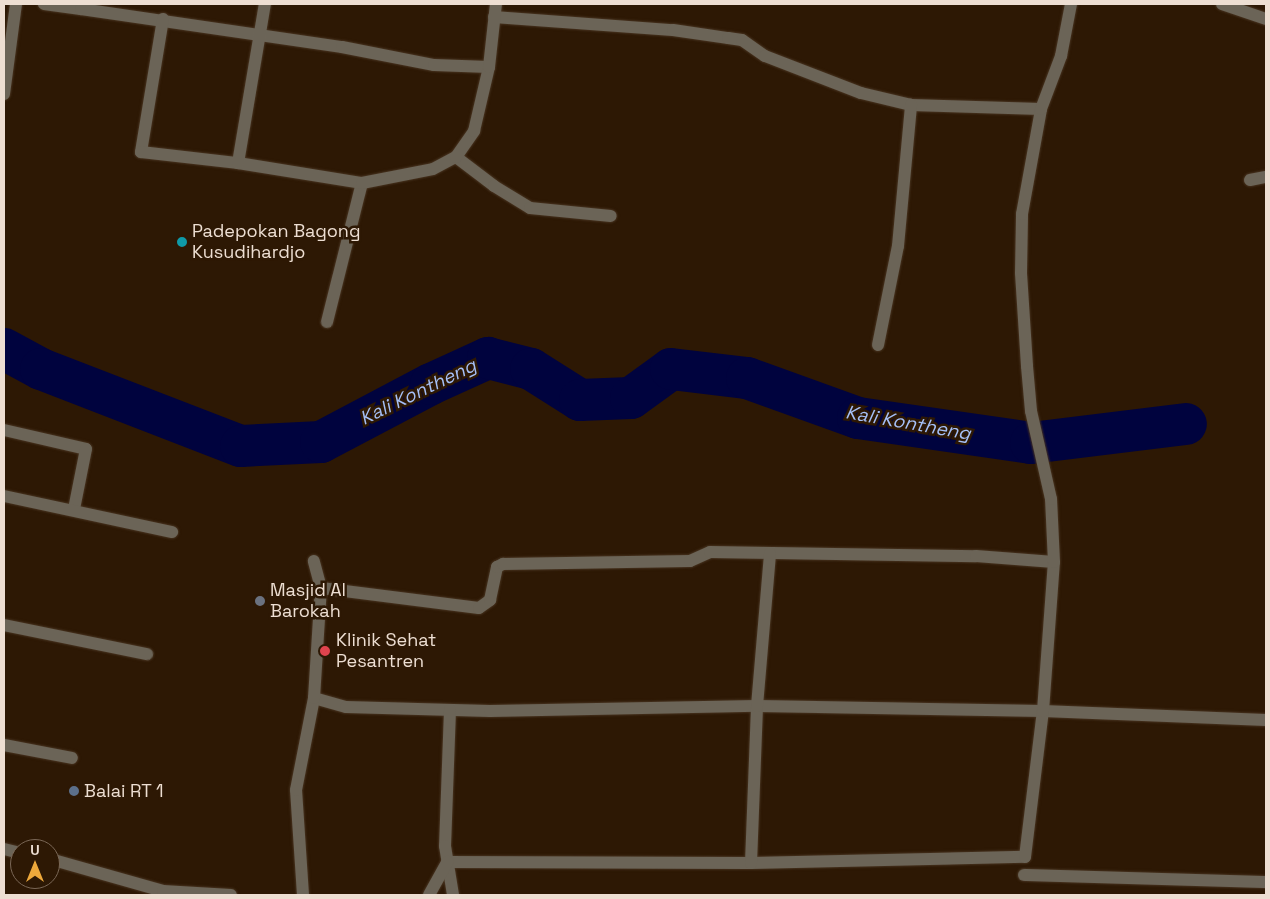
<!DOCTYPE html>
<html>
<head>
<meta charset="utf-8">
<style>
	body { margin:0 }
	#map { position:relative; width:1270px; height:899px; overflow:hidden; background:#2d1804; font-family:"Space Grotesk",sans-serif }
	div>[style] { position:absolute }
	.river>* { height:42px; margin:-21px; padding:0 21px; transform-origin:21px; border-radius:21px; background:#00033e }
	.roads { filter:drop-shadow(0 0 1px #483421) drop-shadow(0 0 1px #483421) }
	.service>* { height:12px; margin:-6px; padding:0 6px; transform-origin:6px; border-radius:6px; background:#6b6457 }
	.minor>* { height:12px; margin:-6px; padding:0 6px; transform-origin:6px; border-radius:6px; background:#6b6457 }
	.dots>* { width:14px; height:14px; translate:-50% -50%; box-sizing:border-box; border:2px solid #2d1804; border-radius:50% }
	span { translate:-50% -50%; white-space:nowrap; text-align:center; line-height:1.15; -webkit-text-stroke:5px #2d1804; paint-order:stroke }
	.poi-label { font-size:18px; color:#edded2 }
	.left { translate:0 -50%; text-align:left }
	.water-label { font-size:19px; color:#a5bff6; font-style:italic }
	.frame { position:absolute; inset:0; border:5px solid #edded2; pointer-events:none }
	.north { position:absolute; left:10px; top:839px; width:50px; height:50px; box-sizing:border-box; background:#2d1804; border:1px solid #7a6756; border-radius:50%; rotate:0deg; font-size:14px; font-weight:700; line-height:20px; text-align:center; color:#edded2 }
	.north::after { content:''; display:block; margin:auto; width:18px; height:22px; background:#eda83b; clip-path:polygon(50% 0,100% 100%,50% 72%,0 100%) }
</style>
</head>
<body>
<div id="map">
	<div class="river">
		<i style="left:4px;top:349px;width:42px;rotate:28.4deg"></i>
		<i style="left:41px;top:369px;width:214px;rotate:21.1deg"></i>
		<i style="left:241px;top:446px;width:80px;rotate:-2.9deg"></i>
		<i style="left:321px;top:442px;width:124px;rotate:-27.8deg"></i>
		<i style="left:431px;top:384px;width:63px;rotate:-24.5deg"></i>
		<i style="left:488px;top:358px;width:44px;rotate:14.3deg"></i>
		<i style="left:531px;top:369px;width:58px;rotate:32.3deg"></i>
		<i style="left:580px;top:400px;width:51px;rotate:-2.2deg"></i>
		<i style="left:631px;top:398px;width:49px;rotate:-35.9deg"></i>
		<i style="left:671px;top:369px;width:77px;rotate:6.8deg"></i>
		<i style="left:747px;top:378px;width:118px;rotate:19.8deg"></i>
		<i style="left:858px;top:418px;width:175px;rotate:8.2deg"></i>
		<i style="left:1031px;top:443px;width:156px;rotate:-7deg"></i>
	</div>
	<div class="roads">
		<div class="service">
			<i style="left:44px;top:4px;width:37px;rotate:8deg"></i>
			<i style="left:81px;top:9px;width:5px;rotate:-90deg"></i>
			<i style="left:494px;top:17px;width:179px;rotate:4.2deg"></i>
			<i style="left:673px;top:30px;width:56px;rotate:8.3deg"></i>
			<i style="left:728px;top:38px;width:14px;rotate:8deg"></i>
			<i style="left:742px;top:40px;width:28px;rotate:35deg"></i>
			<i style="left:765px;top:56px;width:103px;rotate:21.1deg"></i>
			<i style="left:861px;top:93px;width:51px;rotate:13.5deg"></i>
			<i style="left:911px;top:105px;width:130px;rotate:1.8deg"></i>
			<i style="left:4px;top:94px;width:91px;rotate:-82.4deg"></i>
			<i style="left:456px;top:157px;width:48px;rotate:37.3deg"></i>
			<i style="left:494px;top:186px;width:42px;rotate:31.4deg"></i>
			<i style="left:530px;top:208px;width:81px;rotate:5.6deg"></i>
			<i style="left:1250px;top:180px;width:16px;rotate:-11deg"></i>
			<i style="left:327px;top:322px;width:143px;rotate:-75.9deg"></i>
			<i style="left:878px;top:345px;width:101px;rotate:-78.6deg"></i>
			<i style="left:898px;top:246px;width:142px;rotate:-84.7deg"></i>
			<i style="left:4px;top:430px;width:84px;rotate:13deg"></i>
			<i style="left:86px;top:449px;width:61px;rotate:101.3deg"></i>
			<i style="left:321px;top:588px;width:159px;rotate:7.2deg"></i>
			<i style="left:479px;top:608px;width:14px;rotate:-36deg"></i>
			<i style="left:490px;top:600px;width:34px;rotate:-78deg"></i>
			<i style="left:497px;top:567px;width:7px;rotate:-27deg"></i>
			<i style="left:503px;top:564px;width:187px;rotate:-0.9deg"></i>
			<i style="left:690px;top:561px;width:22px;rotate:-24deg"></i>
			<i style="left:710px;top:552px;width:266px;rotate:0.9deg"></i>
			<i style="left:976px;top:556px;width:78px;rotate:4.4deg"></i>
			<i style="left:314px;top:698px;width:33px;rotate:16deg"></i>
			<i style="left:346px;top:707px;width:144px;rotate:1.6deg"></i>
			<i style="left:490px;top:711px;width:267px;rotate:-1.1deg"></i>
			<i style="left:757px;top:706px;width:286px;rotate:1deg"></i>
			<i style="left:1043px;top:711px;width:223px;rotate:2.3deg"></i>
			<i style="left:450px;top:710px;width:136px;rotate:92.1deg"></i>
			<i style="left:445px;top:846px;width:50px;rotate:80.7deg"></i>
			<i style="left:447px;top:862px;width:304px;rotate:0.2deg"></i>
			<i style="left:751px;top:863px;width:274px;rotate:-1.3deg"></i>
			<i style="left:1025px;top:857px;width:147px;rotate:-83deg"></i>
			<i style="left:1043px;top:711px;width:149px;rotate:-85.8deg"></i>
			<i style="left:1054px;top:562px;width:63px;rotate:-92.7deg"></i>
			<i style="left:1051px;top:499px;width:90px;rotate:-102.8deg"></i>
			<i style="left:1031px;top:411px;width:45px;rotate:-95.1deg"></i>
			<i style="left:1027px;top:366px;width:93px;rotate:-93.7deg"></i>
			<i style="left:1021px;top:273px;width:59px;rotate:-89deg"></i>
			<i style="left:1022px;top:214px;width:107px;rotate:-79.7deg"></i>
			<i style="left:1041px;top:109px;width:57px;rotate:-69.3deg"></i>
			<i style="left:1061px;top:56px;width:53px;rotate:-79.1deg"></i>
			<i style="left:751px;top:863px;width:157px;rotate:-87.8deg"></i>
			<i style="left:757px;top:706px;width:153px;rotate:-85.1deg"></i>
			<i style="left:1024px;top:875px;width:242px;rotate:1.7deg"></i>
		</div>
		<div class="minor">
			<i style="left:1222px;top:4px;width:46px;rotate:18.8deg"></i>
			<i style="left:81px;top:9px;width:264px;rotate:8.3deg"></i>
			<i style="left:342px;top:47px;width:94px;rotate:11.1deg"></i>
			<i style="left:434px;top:65px;width:55px;rotate:2.1deg"></i>
			<i style="left:163px;top:19px;width:135px;rotate:99.4deg"></i>
			<i style="left:141px;top:152px;width:98px;rotate:6.5deg"></i>
			<i style="left:238px;top:163px;width:126px;rotate:9.2deg"></i>
			<i style="left:362px;top:183px;width:72px;rotate:-11.2deg"></i>
			<i style="left:433px;top:169px;width:26px;rotate:-28deg"></i>
			<i style="left:456px;top:157px;width:32px;rotate:-55deg"></i>
			<i style="left:474px;top:131px;width:66px;rotate:-76.8deg"></i>
			<i style="left:489px;top:67px;width:63px;rotate:-83.7deg"></i>
			<i style="left:238px;top:163px;width:161px;rotate:-80.4deg"></i>
			<i style="left:4px;top:496px;width:172px;rotate:12.1deg"></i>
			<i style="left:4px;top:625px;width:146px;rotate:11.5deg"></i>
			<i style="left:4px;top:745px;width:69px;rotate:10.8deg"></i>
			<i style="left:4px;top:849px;width:16px;rotate:14deg"></i>
			<i style="left:50px;top:859px;width:117px;rotate:15.8deg"></i>
			<i style="left:163px;top:891px;width:68px;rotate:3.4deg"></i>
			<i style="left:303px;top:895px;width:105px;rotate:-93.8deg"></i>
			<i style="left:296px;top:790px;width:94px;rotate:-78.9deg"></i>
			<i style="left:314px;top:698px;width:110px;rotate:-86.4deg"></i>
			<i style="left:321px;top:588px;width:28px;rotate:-105deg"></i>
			<i style="left:429px;top:895px;width:38px;rotate:-61deg"></i>
		</div>
	</div>
	<div class="dots">
		<i style="left:182px;top:242px;background:#0f9aa8"></i>
		<i style="left:260px;top:601px;background:#6b7280"></i>
		<i style="left:325px;top:651px;background:#e0444e"></i>
		<i style="left:74px;top:791px;background:#5c6f8a"></i>
	</div>
	<div class="poi-label">
		<span class="left" style="left:192px;top:242px">Padepokan Bagong<br>Kusudihardjo</span>
		<span class="left" style="left:270px;top:601px">Masjid Al<br>Barokah</span>
		<span class="left" style="left:336px;top:651px">Klinik Sehat<br>Pesantren</span>
		<span class="left" style="left:84px;top:791px">Balai RT 1</span>
	</div>
	<div class="water-label">
		<span style="left:418px;top:392px;rotate:-26deg">Kali Kontheng</span>
		<span style="left:908px;top:423px;rotate:10deg">Kali Kontheng</span>
	</div>
	<div class="frame"></div>
	<div class="north">U</div>
</div>
</body>
</html>
